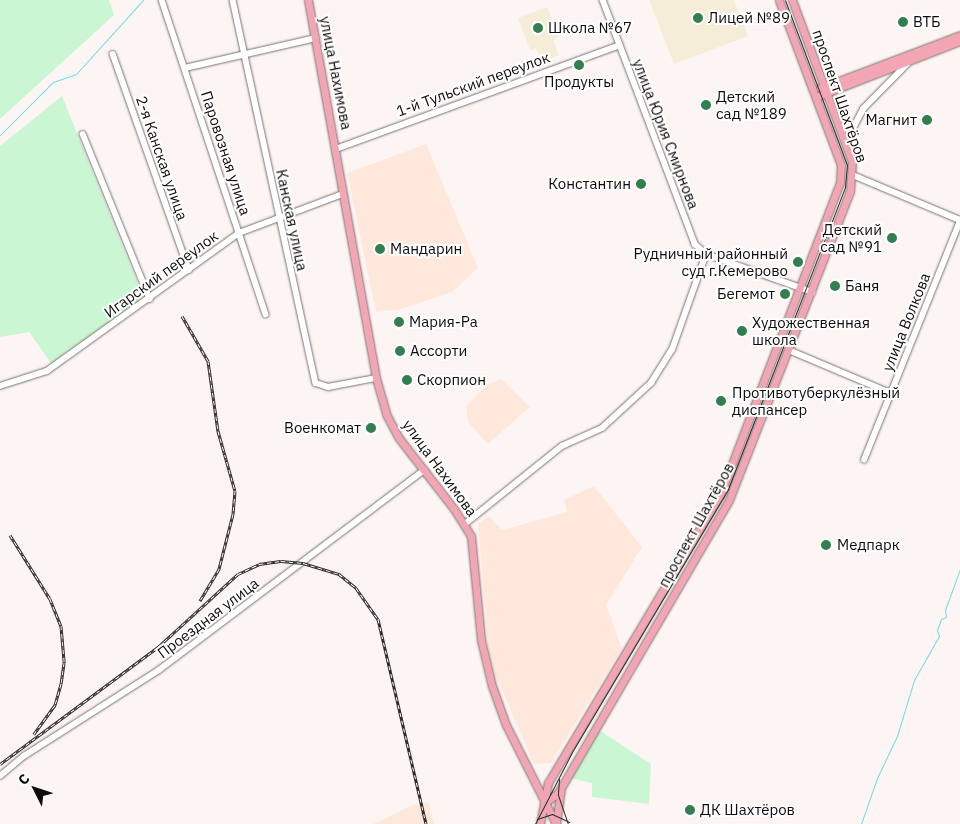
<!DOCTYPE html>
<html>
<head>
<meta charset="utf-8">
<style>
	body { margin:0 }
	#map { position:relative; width:960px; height:824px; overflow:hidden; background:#fdf5f3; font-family:"IBM Plex Sans",sans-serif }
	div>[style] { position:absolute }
	.industrial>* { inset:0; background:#fee8db }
	.education>* { inset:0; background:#f5edd7 }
	.green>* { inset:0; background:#cbf6d3 }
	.stream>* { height:1px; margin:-0.5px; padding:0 0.5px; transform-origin:0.5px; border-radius:0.5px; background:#70dbe4 }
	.roads { filter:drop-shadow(0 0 1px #797270) drop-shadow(0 0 1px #797270) }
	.minor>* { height:5.5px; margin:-2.75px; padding:0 2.75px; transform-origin:2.75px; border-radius:2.75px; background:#fff }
	.major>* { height:7px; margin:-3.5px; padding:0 3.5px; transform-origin:3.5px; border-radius:3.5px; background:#f2a5b3 }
	.tram>* { height:1px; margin:-0.5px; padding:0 0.5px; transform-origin:0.5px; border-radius:0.5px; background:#2e2b2a }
	.rail>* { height:3px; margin-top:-1.5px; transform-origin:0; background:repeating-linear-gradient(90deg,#fff 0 4px,#2e2b2a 0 8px); box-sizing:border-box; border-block:1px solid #2e2b2a }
	.dots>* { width:14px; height:14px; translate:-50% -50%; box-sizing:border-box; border:2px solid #fff; border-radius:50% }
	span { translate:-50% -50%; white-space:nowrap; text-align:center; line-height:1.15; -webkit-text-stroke:4px #fff; paint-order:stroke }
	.poi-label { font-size:15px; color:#0e0c0b }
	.left { translate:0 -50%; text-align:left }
	.right { translate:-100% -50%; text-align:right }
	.street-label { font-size:15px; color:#0e0c0b }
	.north { position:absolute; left:10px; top:764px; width:50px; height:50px; -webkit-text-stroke:4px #fff; paint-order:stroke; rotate:311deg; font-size:14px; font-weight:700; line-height:20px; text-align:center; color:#0e0c0b }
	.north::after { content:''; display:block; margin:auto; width:18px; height:22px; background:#0e0c0b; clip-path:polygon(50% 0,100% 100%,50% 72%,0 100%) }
</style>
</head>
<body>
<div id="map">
	<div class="industrial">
		<i style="clip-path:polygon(426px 144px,478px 268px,452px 292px,402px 309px,376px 312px,347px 173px)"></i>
		<i style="clip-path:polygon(501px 379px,530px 407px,488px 444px,468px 422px,466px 406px,488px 384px)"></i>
		<i style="clip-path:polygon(594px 486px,642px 547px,606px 605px,622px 648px,551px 763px,534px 764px,495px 674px,488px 645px,478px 524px,489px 516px,502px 530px,567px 512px,564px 500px)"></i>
		<i style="clip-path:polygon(429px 802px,434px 824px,373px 824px,413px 805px)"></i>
	</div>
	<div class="education">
		<i style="clip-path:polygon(649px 0,734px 0,748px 36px,674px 64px)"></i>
		<i style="clip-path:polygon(547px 7px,559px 37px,553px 40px,559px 55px,542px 62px,536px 48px,530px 50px,518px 18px)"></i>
	</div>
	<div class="green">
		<i style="clip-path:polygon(0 0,109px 0,114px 15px,0 119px)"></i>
		<i style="clip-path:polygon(62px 96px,144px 299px,51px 363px,29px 332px,0 337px,0 146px)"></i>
		<i style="clip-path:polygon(599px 730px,651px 764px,649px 804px,592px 797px,592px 783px,570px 778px)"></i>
	</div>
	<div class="stream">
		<i style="left:0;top:135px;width:75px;rotate:-45deg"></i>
		<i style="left:53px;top:82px;width:24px;rotate:-19deg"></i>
		<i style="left:76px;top:74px;width:100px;rotate:-47.8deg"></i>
		<i style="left:861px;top:824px;width:49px;rotate:-70.8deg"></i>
		<i style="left:877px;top:778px;width:47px;rotate:-64.5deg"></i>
		<i style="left:897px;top:736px;width:59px;rotate:-73.1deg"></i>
		<i style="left:914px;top:680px;width:51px;rotate:-60.4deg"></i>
		<i style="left:939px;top:636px;width:6px;rotate:-108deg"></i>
		<i style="left:937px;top:630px;width:12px;rotate:-70deg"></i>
		<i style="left:941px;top:619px;width:5px;rotate:-22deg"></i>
		<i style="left:946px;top:617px;width:7px;rotate:-98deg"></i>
		<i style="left:945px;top:610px;width:44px;rotate:-69.9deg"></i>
	</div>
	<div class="roads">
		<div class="minor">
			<i style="left:162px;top:0;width:331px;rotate:71.7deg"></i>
			<i style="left:233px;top:0;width:392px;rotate:77.8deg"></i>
			<i style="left:316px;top:383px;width:13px;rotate:18deg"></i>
			<i style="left:328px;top:387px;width:49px;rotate:-10.6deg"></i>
			<i style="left:603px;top:0;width:261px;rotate:69.3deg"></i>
			<i style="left:695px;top:244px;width:15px;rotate:42deg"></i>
			<i style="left:706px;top:254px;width:113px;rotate:19.7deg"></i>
			<i style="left:113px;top:54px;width:229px;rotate:70.6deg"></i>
			<i style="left:185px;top:68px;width:134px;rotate:-12.9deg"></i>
			<i style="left:83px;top:134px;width:178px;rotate:67.9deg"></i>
			<i style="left:336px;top:149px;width:302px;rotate:-20.1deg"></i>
			<i style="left:849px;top:151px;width:19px;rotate:-84deg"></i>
			<i style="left:851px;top:132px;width:26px;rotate:-62deg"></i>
			<i style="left:863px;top:109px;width:63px;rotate:-45.6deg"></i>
			<i style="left:853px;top:175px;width:116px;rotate:22.8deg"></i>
			<i style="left:789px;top:350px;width:111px;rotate:22.9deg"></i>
			<i style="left:0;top:386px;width:49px;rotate:-17.7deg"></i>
			<i style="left:47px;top:371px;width:236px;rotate:-35.7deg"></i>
			<i style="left:239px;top:233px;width:111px;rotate:-20.6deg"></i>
			<i style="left:864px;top:460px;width:258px;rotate:-68.1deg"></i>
			<i style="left:465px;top:524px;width:124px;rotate:-38.8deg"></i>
			<i style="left:562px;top:446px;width:44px;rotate:-24.2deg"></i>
			<i style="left:602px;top:428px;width:67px;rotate:-42.6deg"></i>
			<i style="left:651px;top:383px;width:39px;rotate:-58deg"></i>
			<i style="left:672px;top:350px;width:102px;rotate:-70.5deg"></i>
			<i style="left:0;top:776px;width:31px;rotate:-40deg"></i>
			<i style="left:24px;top:756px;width:160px;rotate:-32.5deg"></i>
			<i style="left:159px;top:670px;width:332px;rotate:-37deg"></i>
		</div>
		<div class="major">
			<i style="left:308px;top:0;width:384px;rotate:79.8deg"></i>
			<i style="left:376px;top:378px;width:37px;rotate:74deg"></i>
			<i style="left:386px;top:414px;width:26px;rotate:62deg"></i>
			<i style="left:398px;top:437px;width:91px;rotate:52.1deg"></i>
			<i style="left:454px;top:509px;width:32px;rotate:58deg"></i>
			<i style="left:471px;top:536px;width:104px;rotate:84.5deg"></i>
			<i style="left:481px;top:640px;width:47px;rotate:76.6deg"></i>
			<i style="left:492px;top:686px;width:41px;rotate:70.3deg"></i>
			<i style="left:506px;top:725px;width:111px;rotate:63.2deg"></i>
			<i style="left:820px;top:88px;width:150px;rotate:-20.7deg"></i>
			<i style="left:816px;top:97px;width:155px;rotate:-21.3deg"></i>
			<i style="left:546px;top:802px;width:15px;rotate:-37deg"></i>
			<i style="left:558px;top:793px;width:339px;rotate:-59.7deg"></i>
			<i style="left:729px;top:500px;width:332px;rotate:-68.6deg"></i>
			<i style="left:850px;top:191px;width:29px;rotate:-86deg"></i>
			<i style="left:852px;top:162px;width:173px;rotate:-110.3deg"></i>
			<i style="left:540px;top:824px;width:42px;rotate:-79deg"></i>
			<i style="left:548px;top:783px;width:335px;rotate:-59.2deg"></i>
			<i style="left:720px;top:495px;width:334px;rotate:-69deg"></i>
			<i style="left:840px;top:183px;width:18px;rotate:-87deg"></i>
			<i style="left:841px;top:165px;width:176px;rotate:-110.6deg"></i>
			<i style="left:556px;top:824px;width:34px;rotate:-82deg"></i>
		</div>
	</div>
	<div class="tram">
		<i style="left:559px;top:779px;width:16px;rotate:94deg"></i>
		<i style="left:558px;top:795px;width:31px;rotate:71deg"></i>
		<i style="left:537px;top:819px;width:16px;rotate:-18deg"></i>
		<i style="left:552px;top:814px;width:19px;rotate:25deg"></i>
		<i style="left:535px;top:824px;width:81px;rotate:-62.8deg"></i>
		<i style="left:572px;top:752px;width:306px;rotate:-59.3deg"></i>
		<i style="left:728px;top:489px;width:324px;rotate:-68.8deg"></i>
		<i style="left:845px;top:187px;width:22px;rotate:-85deg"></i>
		<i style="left:847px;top:165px;width:176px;rotate:-110.6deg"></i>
	</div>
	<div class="rail">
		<i style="left:182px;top:316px;width:52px;rotate:60deg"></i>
		<i style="left:208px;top:361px;width:71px;rotate:81.9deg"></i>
		<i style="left:218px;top:431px;width:62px;rotate:74.2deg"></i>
		<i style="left:235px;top:491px;width:23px;rotate:95deg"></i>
		<i style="left:233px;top:514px;width:57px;rotate:104.3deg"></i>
		<i style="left:219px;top:569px;width:37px;rotate:121deg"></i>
		<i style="left:10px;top:535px;width:75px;rotate:58deg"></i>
		<i style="left:50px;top:599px;width:29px;rotate:68deg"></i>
		<i style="left:61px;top:626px;width:37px;rotate:85deg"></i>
		<i style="left:64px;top:663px;width:21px;rotate:98deg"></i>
		<i style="left:61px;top:684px;width:22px;rotate:106deg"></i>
		<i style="left:55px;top:705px;width:36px;rotate:126deg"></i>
		<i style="left:0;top:764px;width:197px;rotate:-36.5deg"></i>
		<i style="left:158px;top:647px;width:108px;rotate:-42.4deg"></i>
		<i style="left:238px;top:574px;width:23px;rotate:-25deg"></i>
		<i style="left:259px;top:564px;width:22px;rotate:-8deg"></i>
		<i style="left:281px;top:561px;width:22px;rotate:5deg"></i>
		<i style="left:303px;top:563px;width:38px;rotate:17deg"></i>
		<i style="left:339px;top:574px;width:22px;rotate:39deg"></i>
		<i style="left:356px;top:588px;width:38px;rotate:55deg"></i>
		<i style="left:378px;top:619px;width:211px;rotate:76.8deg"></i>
	</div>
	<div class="dots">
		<i style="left:698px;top:18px;background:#317e4e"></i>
		<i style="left:903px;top:22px;background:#317e4e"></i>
		<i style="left:538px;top:28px;background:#317e4e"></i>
		<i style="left:579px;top:65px;background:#317e4e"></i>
		<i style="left:706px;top:105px;background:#317e4e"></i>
		<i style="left:927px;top:120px;background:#317e4e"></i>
		<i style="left:641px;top:184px;background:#317e4e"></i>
		<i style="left:892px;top:238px;background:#317e4e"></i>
		<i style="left:380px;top:249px;background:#317e4e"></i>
		<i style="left:798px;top:262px;background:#317e4e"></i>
		<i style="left:835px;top:286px;background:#317e4e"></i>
		<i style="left:785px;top:294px;background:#317e4e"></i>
		<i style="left:399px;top:322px;background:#317e4e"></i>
		<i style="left:742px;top:331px;background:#317e4e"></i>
		<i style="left:400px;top:351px;background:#317e4e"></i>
		<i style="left:407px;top:380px;background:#317e4e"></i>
		<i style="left:721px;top:401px;background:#317e4e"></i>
		<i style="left:371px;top:428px;background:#317e4e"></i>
		<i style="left:826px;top:545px;background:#317e4e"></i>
		<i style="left:690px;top:810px;background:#317e4e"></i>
	</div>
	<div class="poi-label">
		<span class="left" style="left:708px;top:18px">Лицей №89</span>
		<span class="left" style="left:913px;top:22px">ВТБ</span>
		<span class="left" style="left:548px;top:28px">Школа №67</span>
		<span style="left:579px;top:82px">Продукты</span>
		<span class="left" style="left:716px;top:105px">Детский<br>сад №189</span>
		<span class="right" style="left:917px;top:120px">Магнит</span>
		<span class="right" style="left:631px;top:184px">Константин</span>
		<span class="right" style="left:882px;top:238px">Детский<br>сад №91</span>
		<span class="left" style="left:390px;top:249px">Мандарин</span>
		<span class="right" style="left:788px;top:262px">Рудничный районный<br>суд г.Кемерово</span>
		<span class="left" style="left:845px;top:286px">Баня</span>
		<span class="right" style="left:775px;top:294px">Бегемот</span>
		<span class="left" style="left:409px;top:322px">Мария-Ра</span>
		<span class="left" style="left:752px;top:331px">Художественная<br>школа</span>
		<span class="left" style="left:410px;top:351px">Ассорти</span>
		<span class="left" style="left:417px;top:380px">Скорпион</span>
		<span class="left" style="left:732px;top:401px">Противотуберкулёзный<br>диспансер</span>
		<span class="right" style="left:361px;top:428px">Военкомат</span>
		<span class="left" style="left:837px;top:545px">Медпарк</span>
		<span class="left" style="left:700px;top:810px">ДК Шахтёров</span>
	</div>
	<div class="street-label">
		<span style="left:336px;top:73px;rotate:79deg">улица Нахимова</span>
		<span style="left:473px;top:84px;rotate:-20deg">1-й Тульский переулок</span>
		<span style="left:840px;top:96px;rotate:71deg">проспект Шахтёров</span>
		<span style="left:666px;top:134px;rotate:69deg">улица Юрия Смирнова</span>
		<span style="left:226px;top:153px;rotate:72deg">Паровозная улица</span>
		<span style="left:162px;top:158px;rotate:71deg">2-я Канская улица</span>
		<span style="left:292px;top:220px;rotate:78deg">Канская улица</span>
		<span style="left:161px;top:274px;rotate:-36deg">Игарский переулок</span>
		<span style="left:906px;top:322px;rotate:-68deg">улица Волкова</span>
		<span style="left:440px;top:468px;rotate:54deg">улица Нахимова</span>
		<span style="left:696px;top:525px;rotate:-61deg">проспект Шахтёров</span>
		<span style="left:208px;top:618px;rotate:-37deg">Проездная улица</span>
	</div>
	<div class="north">С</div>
</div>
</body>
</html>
